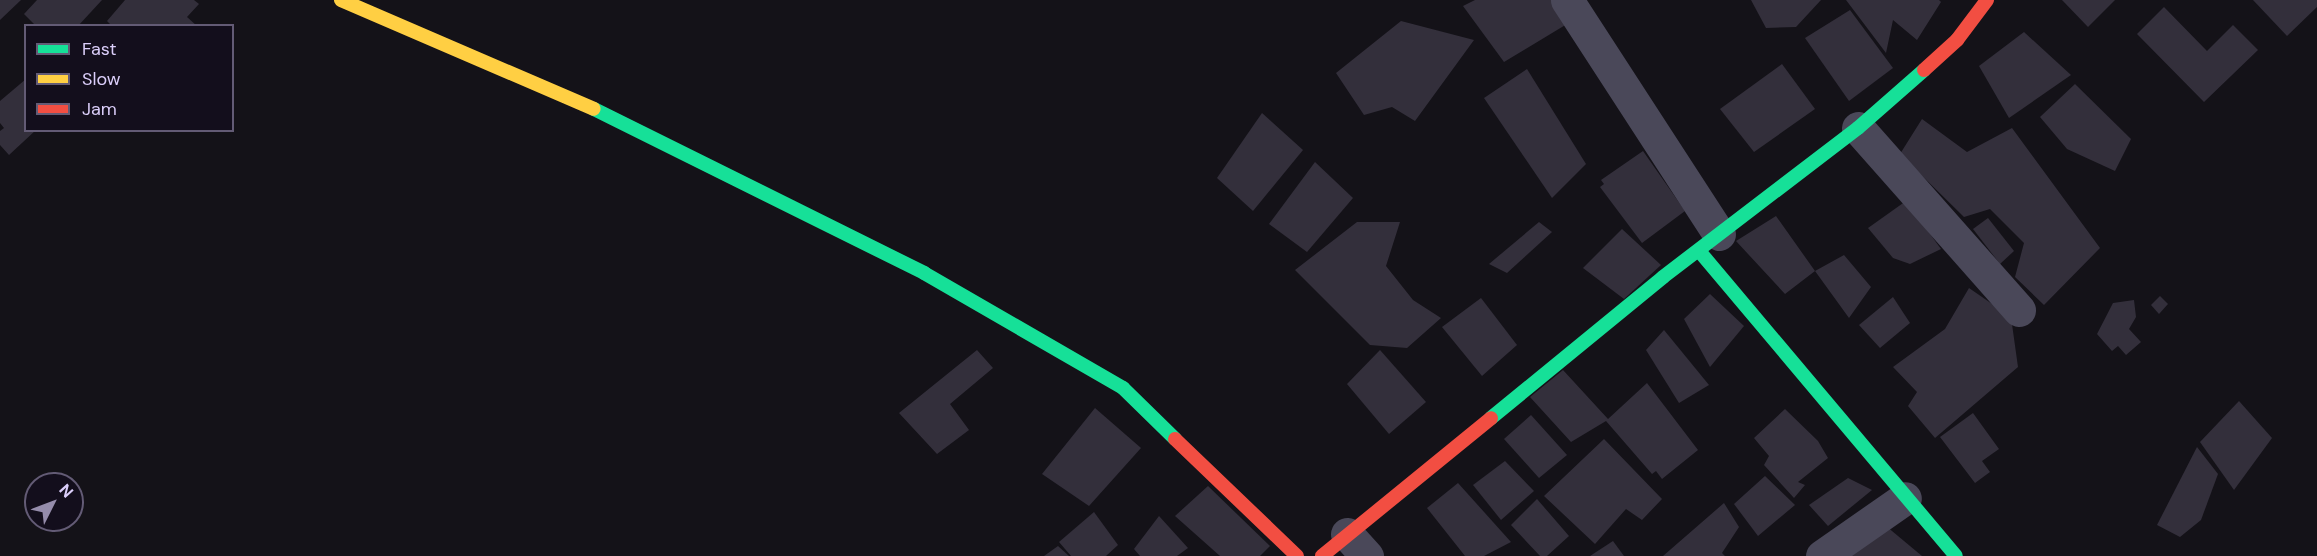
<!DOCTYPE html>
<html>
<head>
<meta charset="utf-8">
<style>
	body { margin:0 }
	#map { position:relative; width:2317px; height:556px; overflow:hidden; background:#141218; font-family:"DM Sans",sans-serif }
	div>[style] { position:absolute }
	.building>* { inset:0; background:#332f3b }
	.street>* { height:33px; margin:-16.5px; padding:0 16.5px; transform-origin:16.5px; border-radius:16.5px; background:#4a4859 }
	.fast>* { height:14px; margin:-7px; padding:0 7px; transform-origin:7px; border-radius:7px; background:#16e098 }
	.slow>* { height:14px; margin:-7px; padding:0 7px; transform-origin:7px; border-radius:7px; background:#ffcf43 }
	.jam>* { height:14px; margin:-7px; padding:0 7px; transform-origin:7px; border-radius:7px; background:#f24e42 }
	span { translate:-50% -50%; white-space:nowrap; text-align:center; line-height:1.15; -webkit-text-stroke:4.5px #130e1c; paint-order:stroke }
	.legend { position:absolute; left:24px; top:24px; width:210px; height:108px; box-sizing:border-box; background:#130e1c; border:2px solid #635b75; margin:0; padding:8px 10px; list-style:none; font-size:18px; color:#dbcefa }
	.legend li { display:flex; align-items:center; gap:12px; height:30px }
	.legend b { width:30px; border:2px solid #635b75 }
	.north { position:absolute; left:24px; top:472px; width:60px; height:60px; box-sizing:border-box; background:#130e1c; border:2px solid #635b75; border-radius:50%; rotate:48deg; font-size:16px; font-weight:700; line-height:24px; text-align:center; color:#dbcefa }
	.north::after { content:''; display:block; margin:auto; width:21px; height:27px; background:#958cab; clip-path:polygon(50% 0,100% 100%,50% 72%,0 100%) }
</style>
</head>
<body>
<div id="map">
	<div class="building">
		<i style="clip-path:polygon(0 0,21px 0,0 20px)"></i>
		<i style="clip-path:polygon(37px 0,102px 0,78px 26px,36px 26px,24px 14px)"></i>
		<i style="clip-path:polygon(125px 0,194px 0,199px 4px,187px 17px,197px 26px,112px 26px,107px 21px)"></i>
		<i style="clip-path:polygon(1475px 0,1553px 0,1567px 24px,1504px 62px,1463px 6px)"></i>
		<i style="clip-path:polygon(1751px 0,1821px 0,1796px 27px,1766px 28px)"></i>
		<i style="clip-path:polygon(1846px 0,1939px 0,1941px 2px,1917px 40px,1893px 20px,1886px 53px)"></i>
		<i style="clip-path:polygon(2062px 0,2115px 0,2088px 27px)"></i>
		<i style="clip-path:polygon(2253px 0,2317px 0,2317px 7px,2287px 36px)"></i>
		<i style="clip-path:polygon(2164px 7px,2207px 51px,2233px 25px,2258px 50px,2204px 102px,2137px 34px)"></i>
		<i style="clip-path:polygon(1850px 10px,1893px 68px,1849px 101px,1805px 38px)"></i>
		<i style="clip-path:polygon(1401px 21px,1474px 40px,1415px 121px,1392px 107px,1364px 115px,1336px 73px)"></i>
		<i style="clip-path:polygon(2024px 32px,2071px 75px,2009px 118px,1979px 66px)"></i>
		<i style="clip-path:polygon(1782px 64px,1815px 109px,1754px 152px,1720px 109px)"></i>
		<i style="clip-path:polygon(1527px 69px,1586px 164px,1552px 198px,1484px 98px)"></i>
		<i style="clip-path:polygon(26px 79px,26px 130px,36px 130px,9px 155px,0 145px,0 131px,4px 128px,0 123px,0 101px)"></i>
		<i style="clip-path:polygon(2075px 84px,2131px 139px,2115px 171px,2067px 149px,2040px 117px)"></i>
		<i style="clip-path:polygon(1262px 113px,1303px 150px,1253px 211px,1217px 178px)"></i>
		<i style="clip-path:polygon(1922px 119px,1967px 152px,2012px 128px,2100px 248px,2044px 305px,2015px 277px,2024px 243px,1990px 209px,1964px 217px,1900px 154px)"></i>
		<i style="clip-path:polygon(1643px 151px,1685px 211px,1642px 243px,1600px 187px,1604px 184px,1601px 180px)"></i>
		<i style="clip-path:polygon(1315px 162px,1353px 198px,1307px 252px,1269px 224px)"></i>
		<i style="clip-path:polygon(1906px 201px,1941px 249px,1910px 264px,1893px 258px,1868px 228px)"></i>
		<i style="clip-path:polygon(1776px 216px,1815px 271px,1844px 255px,1871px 287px,1849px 318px,1815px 271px,1785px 294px,1736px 241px)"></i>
		<i style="clip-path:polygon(1988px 218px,2014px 251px,2000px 264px,1973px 229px)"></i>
		<i style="clip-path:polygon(1357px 222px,1400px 222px,1386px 266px,1413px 300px,1441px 318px,1407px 348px,1370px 345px,1295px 270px)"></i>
		<i style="clip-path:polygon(1539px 222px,1552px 232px,1507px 273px,1489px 264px)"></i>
		<i style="clip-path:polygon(1622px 229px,1661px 265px,1624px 299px,1583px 268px)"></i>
		<i style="clip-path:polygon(1969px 288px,2011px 317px,2018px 367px,1935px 438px,1908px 406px,1917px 392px,1893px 367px,1945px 329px)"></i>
		<i style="clip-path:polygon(1710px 294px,1744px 326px,1710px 367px,1684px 319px)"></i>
		<i style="clip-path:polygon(2160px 296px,2168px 304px,2159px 314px,2151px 305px)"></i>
		<i style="clip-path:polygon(1893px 297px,1910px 323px,1880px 348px,1859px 325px)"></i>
		<i style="clip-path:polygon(1481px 298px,1517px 345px,1482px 376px,1442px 327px)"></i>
		<i style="clip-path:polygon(2134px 300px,2136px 317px,2129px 329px,2141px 342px,2126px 355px,2118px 346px,2112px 351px,2097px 334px,2113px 303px)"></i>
		<i style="clip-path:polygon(1664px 330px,1709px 385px,1679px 403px,1646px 350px)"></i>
		<i style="clip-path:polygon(977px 350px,993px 368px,950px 404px,969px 430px,937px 454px,899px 413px)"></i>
		<i style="clip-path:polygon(1380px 350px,1426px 402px,1389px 434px,1347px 384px)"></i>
		<i style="clip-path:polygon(1563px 370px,1608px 419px,1647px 383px,1698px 450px,1662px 479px,1656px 471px,1652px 474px,1606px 421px,1571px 442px,1530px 397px)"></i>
		<i style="clip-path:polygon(2239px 401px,2272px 438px,2234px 490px,2200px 442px)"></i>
		<i style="clip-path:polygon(1095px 408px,1141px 448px,1089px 506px,1042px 474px)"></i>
		<i style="clip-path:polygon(1785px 409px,1818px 441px,1828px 458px,1798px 482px,1805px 485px,1794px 498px,1764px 465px,1769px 456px,1754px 438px)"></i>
		<i style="clip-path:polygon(1973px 413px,1999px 449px,1982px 461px,1990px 472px,1975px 483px,1940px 437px)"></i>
		<i style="clip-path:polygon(1531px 415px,1567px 455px,1539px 478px,1504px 439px)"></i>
		<i style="clip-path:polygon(1604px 439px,1662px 499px,1642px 520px,1626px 509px,1595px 544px,1544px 496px)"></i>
		<i style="clip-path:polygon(2197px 447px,2218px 474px,2201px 520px,2180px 537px,2157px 525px)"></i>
		<i style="clip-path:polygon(1505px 461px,1534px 491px,1501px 520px,1473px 485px)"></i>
		<i style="clip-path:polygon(1765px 476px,1795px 505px,1758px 536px,1734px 504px)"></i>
		<i style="clip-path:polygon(1848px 478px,1872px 490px,1828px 526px,1809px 505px)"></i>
		<i style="clip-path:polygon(1458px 483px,1511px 542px,1484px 556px,1465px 556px,1427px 508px)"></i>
		<i style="clip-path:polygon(1208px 486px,1270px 546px,1260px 556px,1220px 556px,1175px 516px)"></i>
		<i style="clip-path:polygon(1537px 499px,1569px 536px,1547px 556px,1540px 556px,1511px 525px)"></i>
		<i style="clip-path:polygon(1724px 503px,1739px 527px,1722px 553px,1725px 556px,1663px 556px)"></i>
		<i style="clip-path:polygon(1094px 512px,1118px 545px,1106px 556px,1071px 556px,1059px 542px)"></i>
		<i style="clip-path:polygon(1159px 516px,1188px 548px,1177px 556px,1140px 556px,1134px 549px)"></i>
		<i style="clip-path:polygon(1886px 526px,1922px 556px,1850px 556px)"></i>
		<i style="clip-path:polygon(1613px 541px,1624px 556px,1590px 556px)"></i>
		<i style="clip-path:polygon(1058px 546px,1069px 556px,1044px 556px)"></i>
	</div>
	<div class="street">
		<i style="left:1567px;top:0;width:279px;rotate:57deg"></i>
		<i style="left:1858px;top:128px;width:243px;rotate:48.5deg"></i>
		<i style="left:1347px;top:534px;width:30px;rotate:48deg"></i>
		<i style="left:1822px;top:556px;width:101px;rotate:-34.9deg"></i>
	</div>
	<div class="fast">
		<i style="left:594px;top:109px;width:369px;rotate:26.4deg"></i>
		<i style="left:924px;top:273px;width:230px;rotate:30deg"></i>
		<i style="left:1123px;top:388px;width:73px;rotate:44.4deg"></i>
		<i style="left:1700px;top:252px;width:397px;rotate:49.9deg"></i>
		<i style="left:1491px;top:418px;width:222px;rotate:-39.3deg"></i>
		<i style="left:1663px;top:277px;width:245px;rotate:-37.4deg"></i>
		<i style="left:1858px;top:128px;width:88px;rotate:-41.3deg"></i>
	</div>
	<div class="slow">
		<i style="left:341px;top:0;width:275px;rotate:23.3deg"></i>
	</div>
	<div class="jam">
		<i style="left:1924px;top:70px;width:45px;rotate:-42.3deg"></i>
		<i style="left:1957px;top:40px;width:50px;rotate:-53.1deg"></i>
		<i style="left:1175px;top:439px;width:169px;rotate:43.8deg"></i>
		<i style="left:1322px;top:556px;width:218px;rotate:-39.2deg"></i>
	</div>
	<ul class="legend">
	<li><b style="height:8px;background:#16e098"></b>Fast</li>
	<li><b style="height:8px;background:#ffcf43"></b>Slow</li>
	<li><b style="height:8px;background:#f24e42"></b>Jam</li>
	</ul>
	<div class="north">N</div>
</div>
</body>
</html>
